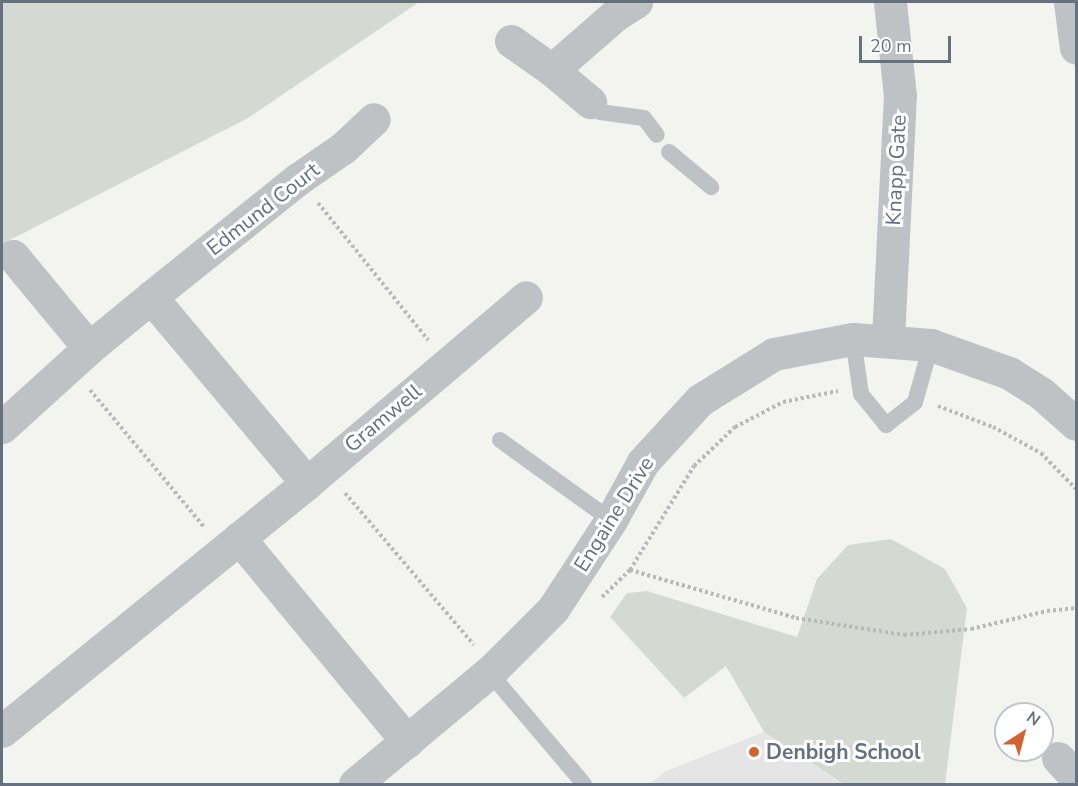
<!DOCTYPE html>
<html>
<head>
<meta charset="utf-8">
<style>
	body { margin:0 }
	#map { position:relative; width:1078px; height:786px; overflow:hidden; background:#f3f4f0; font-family:"Nunito Sans",sans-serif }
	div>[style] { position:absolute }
	.built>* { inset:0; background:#e4e5e4 }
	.green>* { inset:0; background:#d4dad2 }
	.path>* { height:4px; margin-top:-2px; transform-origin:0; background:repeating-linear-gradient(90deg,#b7b9bc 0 3px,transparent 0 6px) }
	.service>* { height:16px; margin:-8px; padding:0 8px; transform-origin:8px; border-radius:8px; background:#bfc2c5 }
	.minor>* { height:33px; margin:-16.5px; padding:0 16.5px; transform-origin:16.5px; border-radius:16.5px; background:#bfc2c5 }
	.dots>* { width:16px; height:16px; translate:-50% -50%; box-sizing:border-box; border:3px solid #fff; border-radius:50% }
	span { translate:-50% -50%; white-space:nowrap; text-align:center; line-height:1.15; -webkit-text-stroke:6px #fff; paint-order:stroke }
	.street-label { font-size:21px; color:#65717e }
	.poi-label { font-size:21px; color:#65717e; font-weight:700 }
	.left { translate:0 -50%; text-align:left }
	.frame { position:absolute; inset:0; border:3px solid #65717e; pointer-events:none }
	.north { position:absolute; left:994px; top:702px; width:60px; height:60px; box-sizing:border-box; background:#fff; border:2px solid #c1c6cb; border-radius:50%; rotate:36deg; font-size:16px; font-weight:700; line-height:24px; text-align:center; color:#65717e }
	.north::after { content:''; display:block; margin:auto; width:21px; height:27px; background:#d36231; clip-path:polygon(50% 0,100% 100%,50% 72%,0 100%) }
	.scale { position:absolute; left:859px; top:36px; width:92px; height:27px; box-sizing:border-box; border:3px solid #65717e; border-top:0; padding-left:8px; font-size:18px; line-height:21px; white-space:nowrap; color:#65717e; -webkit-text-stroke:4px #fff; paint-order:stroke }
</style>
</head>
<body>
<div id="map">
	<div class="built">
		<i style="clip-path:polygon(764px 732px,844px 784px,650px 784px,664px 772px)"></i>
	</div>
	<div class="green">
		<i style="clip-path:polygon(2px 2px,419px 2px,248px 118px,2px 244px)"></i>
		<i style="clip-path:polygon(891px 539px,945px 569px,967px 608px,945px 784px,844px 784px,764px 732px,726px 666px,684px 698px,610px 617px,627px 593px,647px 591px,797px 637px,817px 579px,848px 545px)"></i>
	</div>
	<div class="path">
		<i style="left:318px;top:203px;width:176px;rotate:51.2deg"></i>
		<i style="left:90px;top:390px;width:178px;rotate:50.2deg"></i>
		<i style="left:938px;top:406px;width:59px;rotate:20.9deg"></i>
		<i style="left:993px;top:427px;width:55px;rotate:28.4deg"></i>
		<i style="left:1041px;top:453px;width:50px;rotate:45.8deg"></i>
		<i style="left:345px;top:493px;width:199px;rotate:49.7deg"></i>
		<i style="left:630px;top:570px;width:173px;rotate:16.1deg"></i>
		<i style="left:796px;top:618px;width:109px;rotate:8.9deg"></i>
		<i style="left:904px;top:635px;width:67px;rotate:-5.1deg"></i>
		<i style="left:971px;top:629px;width:78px;rotate:-13.3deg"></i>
		<i style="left:1047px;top:611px;width:29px;rotate:-6deg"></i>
		<i style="left:602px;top:597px;width:39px;rotate:-44deg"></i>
		<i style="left:630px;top:570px;width:122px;rotate:-58.4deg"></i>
		<i style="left:694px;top:466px;width:57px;rotate:-43.6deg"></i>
		<i style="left:735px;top:427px;width:54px;rotate:-27.5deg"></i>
		<i style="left:783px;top:402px;width:56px;rotate:-11.3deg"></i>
	</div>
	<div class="service">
		<i style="left:590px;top:102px;width:14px;rotate:45deg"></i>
		<i style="left:600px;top:112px;width:44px;rotate:7.8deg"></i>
		<i style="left:644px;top:118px;width:21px;rotate:53deg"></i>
		<i style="left:669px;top:152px;width:55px;rotate:39.8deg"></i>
		<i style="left:853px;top:339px;width:56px;rotate:81.7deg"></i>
		<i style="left:861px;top:394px;width:40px;rotate:51deg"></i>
		<i style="left:886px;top:425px;width:37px;rotate:-38deg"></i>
		<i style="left:915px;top:402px;width:59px;rotate:-74.3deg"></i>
		<i style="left:500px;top:440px;width:137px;rotate:35.8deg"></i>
		<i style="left:489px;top:672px;width:147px;rotate:49.7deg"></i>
	</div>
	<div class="minor">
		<i style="left:1070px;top:2px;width:46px;rotate:82.6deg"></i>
		<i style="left:511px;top:41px;width:50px;rotate:35.3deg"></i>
		<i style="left:552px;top:70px;width:84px;rotate:-41.1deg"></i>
		<i style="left:615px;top:15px;width:25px;rotate:-32deg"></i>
		<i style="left:552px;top:70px;width:50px;rotate:40.1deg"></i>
		<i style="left:13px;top:256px;width:119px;rotate:50.4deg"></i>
		<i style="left:89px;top:348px;width:80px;rotate:-39.4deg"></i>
		<i style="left:888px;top:339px;width:243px;rotate:-87.2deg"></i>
		<i style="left:900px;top:96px;width:95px;rotate:-96.1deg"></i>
		<i style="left:2px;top:427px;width:118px;rotate:-42.2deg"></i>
		<i style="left:307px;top:483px;width:243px;rotate:-130deg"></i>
		<i style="left:151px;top:297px;width:189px;rotate:-38.8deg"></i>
		<i style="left:298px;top:179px;width:55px;rotate:-34.6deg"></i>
		<i style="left:343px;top:148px;width:42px;rotate:-43.1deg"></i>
		<i style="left:239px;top:538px;width:264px;rotate:50.4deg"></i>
		<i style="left:2px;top:731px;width:393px;rotate:-39.1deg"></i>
		<i style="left:307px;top:483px;width:287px;rotate:-40.3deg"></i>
		<i style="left:1058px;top:758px;width:26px;rotate:47deg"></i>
		<i style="left:355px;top:784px;width:181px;rotate:-39.8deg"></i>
		<i style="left:494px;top:668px;width:83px;rotate:-45deg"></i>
		<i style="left:553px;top:609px;width:106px;rotate:-56.9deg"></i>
		<i style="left:611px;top:520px;width:66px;rotate:-61.1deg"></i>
		<i style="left:643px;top:462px;width:84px;rotate:-47.4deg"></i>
		<i style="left:700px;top:400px;width:87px;rotate:-31.9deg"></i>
		<i style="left:774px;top:354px;width:80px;rotate:-10.8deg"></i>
		<i style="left:853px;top:339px;width:78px;rotate:4.4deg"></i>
		<i style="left:931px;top:345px;width:83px;rotate:19.7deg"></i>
		<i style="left:1009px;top:373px;width:39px;rotate:32deg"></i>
		<i style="left:1042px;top:394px;width:45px;rotate:41.4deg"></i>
	</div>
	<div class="dots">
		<i style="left:754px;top:752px;background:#d36231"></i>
	</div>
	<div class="street-label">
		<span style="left:896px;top:170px;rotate:-87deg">Knapp Gate</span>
		<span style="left:263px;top:209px;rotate:-38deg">Edmund Court</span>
		<span style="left:383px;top:418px;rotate:-40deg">Gramwell</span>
		<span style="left:614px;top:514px;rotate:-58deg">Engaine Drive</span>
	</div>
	<div class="poi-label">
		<span class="left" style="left:766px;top:752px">Denbigh School</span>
	</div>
	<div class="frame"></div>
	<div class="north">N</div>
	<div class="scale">20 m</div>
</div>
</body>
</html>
